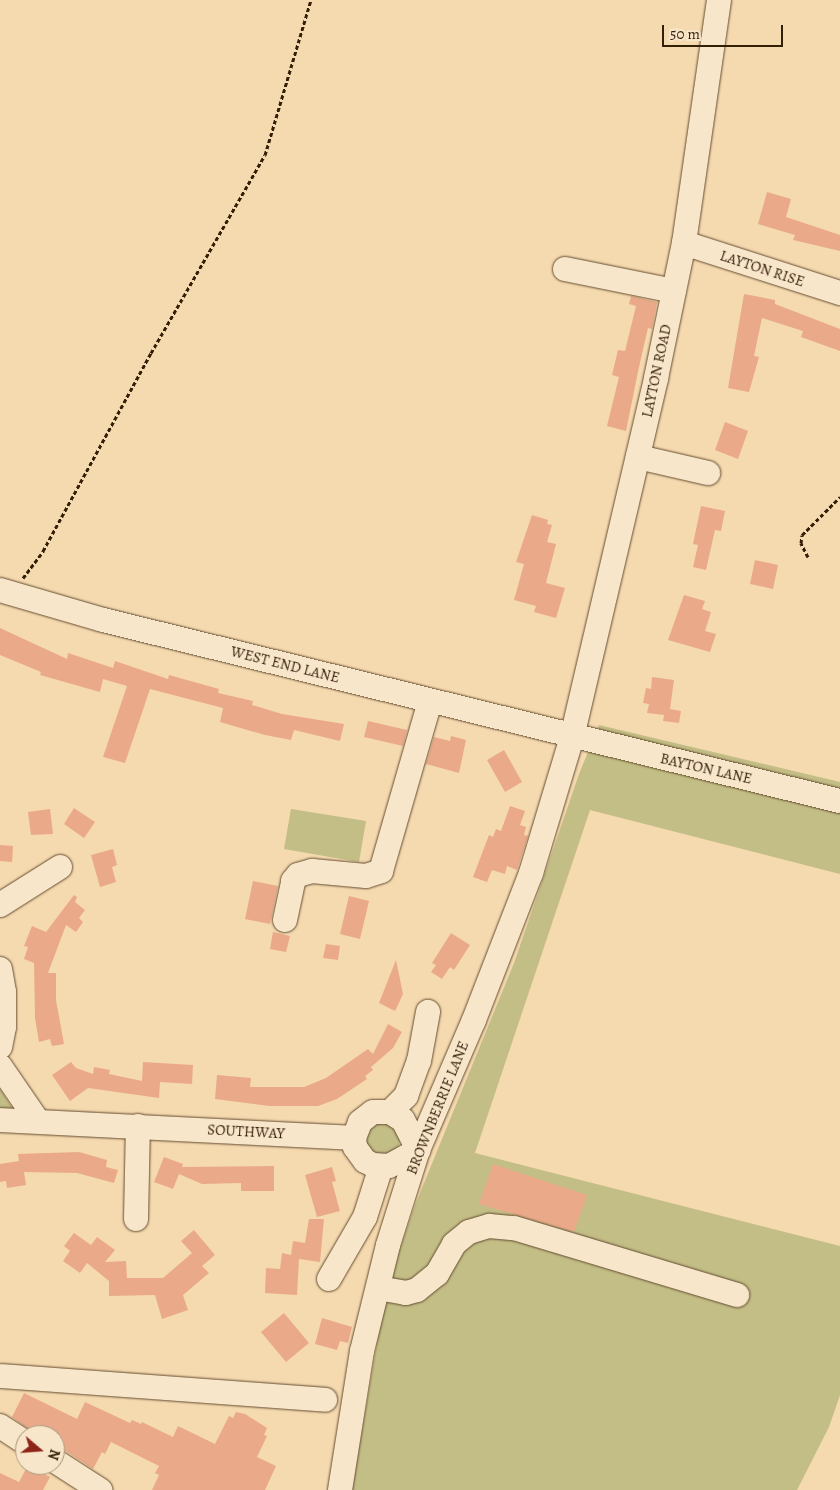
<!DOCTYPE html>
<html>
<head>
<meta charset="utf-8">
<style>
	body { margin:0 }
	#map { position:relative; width:840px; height:1490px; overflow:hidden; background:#f5d9af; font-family:Alegreya,serif }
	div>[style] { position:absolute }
	.green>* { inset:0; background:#c3bd86 }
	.round { border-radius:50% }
	.building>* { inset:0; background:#eaaa89 }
	.path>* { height:3px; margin-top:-1.5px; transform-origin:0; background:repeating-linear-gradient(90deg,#331e06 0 4px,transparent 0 6.5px) }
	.roads { filter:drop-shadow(0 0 1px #644d30) drop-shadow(0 0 1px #644d30) }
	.minor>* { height:24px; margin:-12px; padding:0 12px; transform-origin:12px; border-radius:12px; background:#f8e6cb }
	span { translate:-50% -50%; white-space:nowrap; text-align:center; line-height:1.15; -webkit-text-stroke:4.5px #f8e6cb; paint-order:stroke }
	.street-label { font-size:15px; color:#331e06 }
	.north { position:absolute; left:15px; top:1425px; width:50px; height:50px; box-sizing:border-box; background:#f8e6cb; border:1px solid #a9967c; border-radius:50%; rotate:108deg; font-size:14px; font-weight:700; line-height:20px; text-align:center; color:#331e06 }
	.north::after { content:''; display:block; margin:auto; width:18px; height:22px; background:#8f2418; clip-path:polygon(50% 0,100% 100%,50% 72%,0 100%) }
	.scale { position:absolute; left:662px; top:25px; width:121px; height:22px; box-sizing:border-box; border:2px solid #331e06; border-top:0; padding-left:6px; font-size:15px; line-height:18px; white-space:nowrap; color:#331e06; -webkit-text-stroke:4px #f8e6cb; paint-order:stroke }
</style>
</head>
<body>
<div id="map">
	<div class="green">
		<i style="clip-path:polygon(599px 725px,840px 782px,840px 874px,590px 810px,475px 1153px,840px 1246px,840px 1395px,829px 1427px,797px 1490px,352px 1490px,386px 1290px,415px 1205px,514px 963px,579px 774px)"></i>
		<i style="clip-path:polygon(291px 809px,366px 821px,359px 862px,284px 849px)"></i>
		<i style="clip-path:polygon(0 1089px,17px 1115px,0 1114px)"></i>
		<i class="round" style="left:366px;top:1123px;width:34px;height:34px"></i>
	</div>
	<div class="building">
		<i style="clip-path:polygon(767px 192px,791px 199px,786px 217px,840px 235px,840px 251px,793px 240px,795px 235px,758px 224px)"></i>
		<i style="clip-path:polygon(744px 294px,775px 300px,775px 304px,840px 329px,840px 351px,801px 337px,803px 331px,762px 318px,754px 356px,759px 357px,749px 392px,728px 388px)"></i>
		<i style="clip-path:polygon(631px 296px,657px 302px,652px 329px,648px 328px,639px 367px,626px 431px,607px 426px,619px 377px,612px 375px,618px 350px,625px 351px,636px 306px,629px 304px)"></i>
		<i style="clip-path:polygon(725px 422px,748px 431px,738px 459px,715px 450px)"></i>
		<i style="clip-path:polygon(701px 506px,725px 511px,721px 531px,715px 530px,706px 570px,693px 567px,698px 545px,693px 544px)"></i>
		<i style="clip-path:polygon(532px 515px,548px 520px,547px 524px,552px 525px,547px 542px,556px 544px,546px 583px,565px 588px,556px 618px,534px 612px,536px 606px,514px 600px,524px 564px,516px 562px)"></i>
		<i style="clip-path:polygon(755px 560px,778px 565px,773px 589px,750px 584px)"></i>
		<i style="clip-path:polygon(684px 595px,705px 601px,702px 609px,711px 612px,705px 631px,716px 634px,710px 652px,668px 640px)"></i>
		<i style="clip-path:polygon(0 628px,67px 659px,68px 653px,113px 668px,115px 661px,168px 679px,169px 675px,219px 689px,218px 693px,253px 701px,252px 705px,282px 714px,344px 724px,340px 741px,294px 730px,291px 740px,265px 735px,220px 722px,223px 708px,150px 689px,125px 763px,103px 757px,127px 686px,103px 679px,100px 692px,40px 675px,41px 672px,0 655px)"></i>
		<i style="clip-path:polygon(652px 677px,674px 680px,670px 709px,681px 711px,679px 723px,663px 721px,664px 715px,647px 713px,649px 704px,643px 703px,646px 688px,651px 689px)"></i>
		<i style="clip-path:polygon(368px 721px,407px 730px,403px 746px,364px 737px)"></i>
		<i style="clip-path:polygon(451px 736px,466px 740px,459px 773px,426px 764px,434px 737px,450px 741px)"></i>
		<i style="clip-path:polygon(504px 750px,522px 782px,505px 792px,487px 760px)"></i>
		<i style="clip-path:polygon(510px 806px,525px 811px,520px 825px,526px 827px,524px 835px,528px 836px,517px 870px,507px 866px,505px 874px,492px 870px,487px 882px,473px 877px,489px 835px,493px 837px,496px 829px,501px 831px)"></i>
		<i style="clip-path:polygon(74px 808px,95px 822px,84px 838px,64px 824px)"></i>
		<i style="clip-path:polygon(50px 809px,53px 834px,31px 835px,28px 812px)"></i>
		<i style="clip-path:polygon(0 845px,13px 846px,12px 862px,0 861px)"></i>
		<i style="clip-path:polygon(113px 849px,117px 865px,112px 867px,116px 882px,100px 887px,91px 855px)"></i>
		<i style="clip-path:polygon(253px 881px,278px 886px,270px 924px,245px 919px)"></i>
		<i style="clip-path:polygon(74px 895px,77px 897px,75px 902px,85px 910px,79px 918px,83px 922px,76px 932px,66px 925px,48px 973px,56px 973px,56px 1000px,64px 1044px,52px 1046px,50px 1039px,39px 1042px,35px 1018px,34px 963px,24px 959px,28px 947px,24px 946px,32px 926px,46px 932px)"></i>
		<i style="clip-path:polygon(349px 896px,369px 901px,360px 939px,340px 934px)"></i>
		<i style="clip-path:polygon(273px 932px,290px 936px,286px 952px,270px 949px)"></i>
		<i style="clip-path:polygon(451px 933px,470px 945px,454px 970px,450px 967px,442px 979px,431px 972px,436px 965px,432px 963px)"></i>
		<i style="clip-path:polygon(326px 944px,340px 946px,338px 960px,323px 958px)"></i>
		<i style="clip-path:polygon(396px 960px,403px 994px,395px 1011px,379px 1003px)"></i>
		<i style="clip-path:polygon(388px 1024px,402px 1032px,393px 1048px,371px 1067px,373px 1070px,365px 1076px,367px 1079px,337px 1099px,318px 1106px,269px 1106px,215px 1099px,217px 1075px,251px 1078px,250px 1087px,304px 1087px,326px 1078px,368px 1049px,373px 1054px)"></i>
		<i style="clip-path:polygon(71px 1062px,76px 1068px,93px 1074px,94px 1067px,110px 1070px,109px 1074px,142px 1081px,143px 1062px,193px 1065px,192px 1084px,160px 1082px,159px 1098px,88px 1088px,70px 1101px,52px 1075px)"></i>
		<i style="clip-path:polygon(79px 1152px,107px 1160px,106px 1167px,118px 1170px,114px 1183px,77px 1173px,24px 1172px,26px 1185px,7px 1188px,6px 1181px,0 1182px,0 1164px,19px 1161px,18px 1154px)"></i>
		<i style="clip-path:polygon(164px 1157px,183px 1164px,182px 1167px,274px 1166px,274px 1191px,241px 1191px,241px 1183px,202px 1184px,179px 1174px,173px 1189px,154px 1182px)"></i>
		<i style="clip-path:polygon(493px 1164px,587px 1195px,574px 1232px,479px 1204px)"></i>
		<i style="clip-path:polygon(332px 1167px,336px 1181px,332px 1182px,340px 1211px,317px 1217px,305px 1175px)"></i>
		<i style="clip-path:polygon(309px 1219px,324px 1219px,320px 1262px,299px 1259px,297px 1295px,265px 1293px,266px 1268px,280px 1269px,282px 1253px,291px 1255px,293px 1241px,305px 1243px)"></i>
		<i style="clip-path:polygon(194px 1230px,215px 1255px,202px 1266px,209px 1273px,183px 1295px,188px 1310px,162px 1319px,155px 1295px,109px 1296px,109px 1281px,87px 1263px,80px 1273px,63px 1261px,70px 1251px,64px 1246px,74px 1233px,91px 1245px,97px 1237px,115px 1250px,105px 1262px,126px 1261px,127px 1278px,163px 1278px,192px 1253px,181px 1241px)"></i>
		<i style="clip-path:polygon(284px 1313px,309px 1343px,286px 1362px,261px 1332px)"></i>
		<i style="clip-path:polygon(322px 1318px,352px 1327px,348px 1343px,340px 1341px,337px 1350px,315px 1344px)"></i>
		<i style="clip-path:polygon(24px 1393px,77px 1419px,85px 1402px,130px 1423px,132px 1420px,141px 1424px,142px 1422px,173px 1437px,178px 1426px,215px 1444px,229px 1416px,233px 1418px,236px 1412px,245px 1414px,267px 1428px,264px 1435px,267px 1436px,257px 1457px,276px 1466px,265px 1490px,152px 1490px,159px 1475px,155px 1473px,159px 1466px,111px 1442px,105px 1454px,102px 1452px,93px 1469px,55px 1444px,55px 1435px,37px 1435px,12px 1417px)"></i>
		<i style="clip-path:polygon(28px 1465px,50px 1477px,43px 1490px,0 1490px,0 1473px,19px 1482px)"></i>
	</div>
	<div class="path">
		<i style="left:808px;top:557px;width:16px;rotate:-117deg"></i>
		<i style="left:801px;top:543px;width:8px;rotate:-83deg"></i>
		<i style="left:802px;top:535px;width:54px;rotate:-45deg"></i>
		<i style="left:23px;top:578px;width:34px;rotate:-53deg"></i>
		<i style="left:43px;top:551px;width:226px;rotate:-61.4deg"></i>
		<i style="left:151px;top:353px;width:228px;rotate:-60.1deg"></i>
		<i style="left:265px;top:155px;width:162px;rotate:-73.5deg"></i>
	</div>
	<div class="roads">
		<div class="minor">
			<i style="left:684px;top:243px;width:164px;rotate:17.8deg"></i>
			<i style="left:565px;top:269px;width:111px;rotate:11.4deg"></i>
			<i style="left:638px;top:457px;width:72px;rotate:12.9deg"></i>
			<i style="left:0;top:590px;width:107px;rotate:16.2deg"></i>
			<i style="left:103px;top:620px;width:759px;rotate:13.8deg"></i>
			<i style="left:0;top:905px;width:71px;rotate:-32.3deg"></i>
			<i style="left:285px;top:920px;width:40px;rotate:-78deg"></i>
			<i style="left:293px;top:881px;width:8px;rotate:-50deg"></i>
			<i style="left:298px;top:875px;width:15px;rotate:-16deg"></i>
			<i style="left:312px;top:871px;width:54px;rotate:5.3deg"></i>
			<i style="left:366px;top:876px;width:16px;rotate:-18deg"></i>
			<i style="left:381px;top:871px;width:177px;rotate:-73.9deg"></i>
			<i style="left:0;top:969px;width:23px;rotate:80deg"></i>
			<i style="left:4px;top:992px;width:35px;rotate:90deg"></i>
			<i style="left:4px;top:1027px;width:20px;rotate:101deg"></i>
			<i style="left:0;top:1066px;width:65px;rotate:55.6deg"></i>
			<i style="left:373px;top:1112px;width:17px"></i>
			<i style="left:390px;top:1112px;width:15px;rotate:32deg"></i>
			<i style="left:403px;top:1120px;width:34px;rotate:63deg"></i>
			<i style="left:418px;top:1150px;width:33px;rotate:151deg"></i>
			<i style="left:389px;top:1166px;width:16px;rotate:-176deg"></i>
			<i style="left:373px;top:1165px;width:9px;rotate:-153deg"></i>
			<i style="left:365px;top:1161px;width:17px;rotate:-126deg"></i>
			<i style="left:355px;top:1147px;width:9px;rotate:-96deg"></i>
			<i style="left:354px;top:1138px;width:17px;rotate:-69deg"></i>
			<i style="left:360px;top:1122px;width:16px;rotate:-38deg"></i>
			<i style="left:390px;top:1112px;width:23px;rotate:-45deg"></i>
			<i style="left:406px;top:1096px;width:37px;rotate:-70deg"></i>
			<i style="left:419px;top:1061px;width:50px;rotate:-79.6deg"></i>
			<i style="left:0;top:1120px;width:354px;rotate:2.9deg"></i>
			<i style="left:136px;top:1219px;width:93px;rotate:-88.8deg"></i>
			<i style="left:329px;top:1279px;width:72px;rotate:-59.9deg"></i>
			<i style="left:365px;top:1217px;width:52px;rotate:-72.3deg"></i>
			<i style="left:378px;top:1288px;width:28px;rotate:10deg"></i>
			<i style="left:406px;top:1293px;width:11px;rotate:-15deg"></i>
			<i style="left:417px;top:1290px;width:26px;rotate:-39deg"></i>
			<i style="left:437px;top:1274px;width:34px;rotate:-60deg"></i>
			<i style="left:454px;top:1244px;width:19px;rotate:-39deg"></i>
			<i style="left:469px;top:1232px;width:21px;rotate:-17deg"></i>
			<i style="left:489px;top:1226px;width:25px;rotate:5deg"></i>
			<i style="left:514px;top:1228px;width:233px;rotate:16.7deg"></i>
			<i style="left:2px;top:1376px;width:324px;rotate:4.2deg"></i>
			<i style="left:0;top:1426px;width:30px;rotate:33deg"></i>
			<i style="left:55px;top:1461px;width:54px;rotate:32.8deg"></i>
			<i style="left:340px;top:1490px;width:141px;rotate:-81deg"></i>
			<i style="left:362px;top:1351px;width:109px;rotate:-76.2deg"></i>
			<i style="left:388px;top:1245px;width:100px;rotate:-72.5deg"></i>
			<i style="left:418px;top:1150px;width:142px;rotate:-66.7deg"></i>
			<i style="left:474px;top:1020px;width:158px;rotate:-68.8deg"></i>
			<i style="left:531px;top:873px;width:142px;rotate:-73.2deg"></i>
			<i style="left:572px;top:737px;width:369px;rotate:-76.8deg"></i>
			<i style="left:656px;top:378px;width:138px;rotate:-78.3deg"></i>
			<i style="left:684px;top:243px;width:246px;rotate:-81.8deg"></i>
		</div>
	</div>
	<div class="street-label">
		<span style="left:762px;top:269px;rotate:18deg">LAYTON RISE</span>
		<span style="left:657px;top:371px;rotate:-78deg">LAYTON ROAD</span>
		<span style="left:285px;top:665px;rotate:14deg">WEST END LANE</span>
		<span style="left:706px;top:769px;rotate:13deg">BAYTON LANE</span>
		<span style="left:438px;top:1108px;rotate:-68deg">BROWNBERRIE LANE</span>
		<span style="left:246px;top:1132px;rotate:3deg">SOUTHWAY</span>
	</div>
	<div class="north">N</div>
	<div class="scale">50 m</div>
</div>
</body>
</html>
